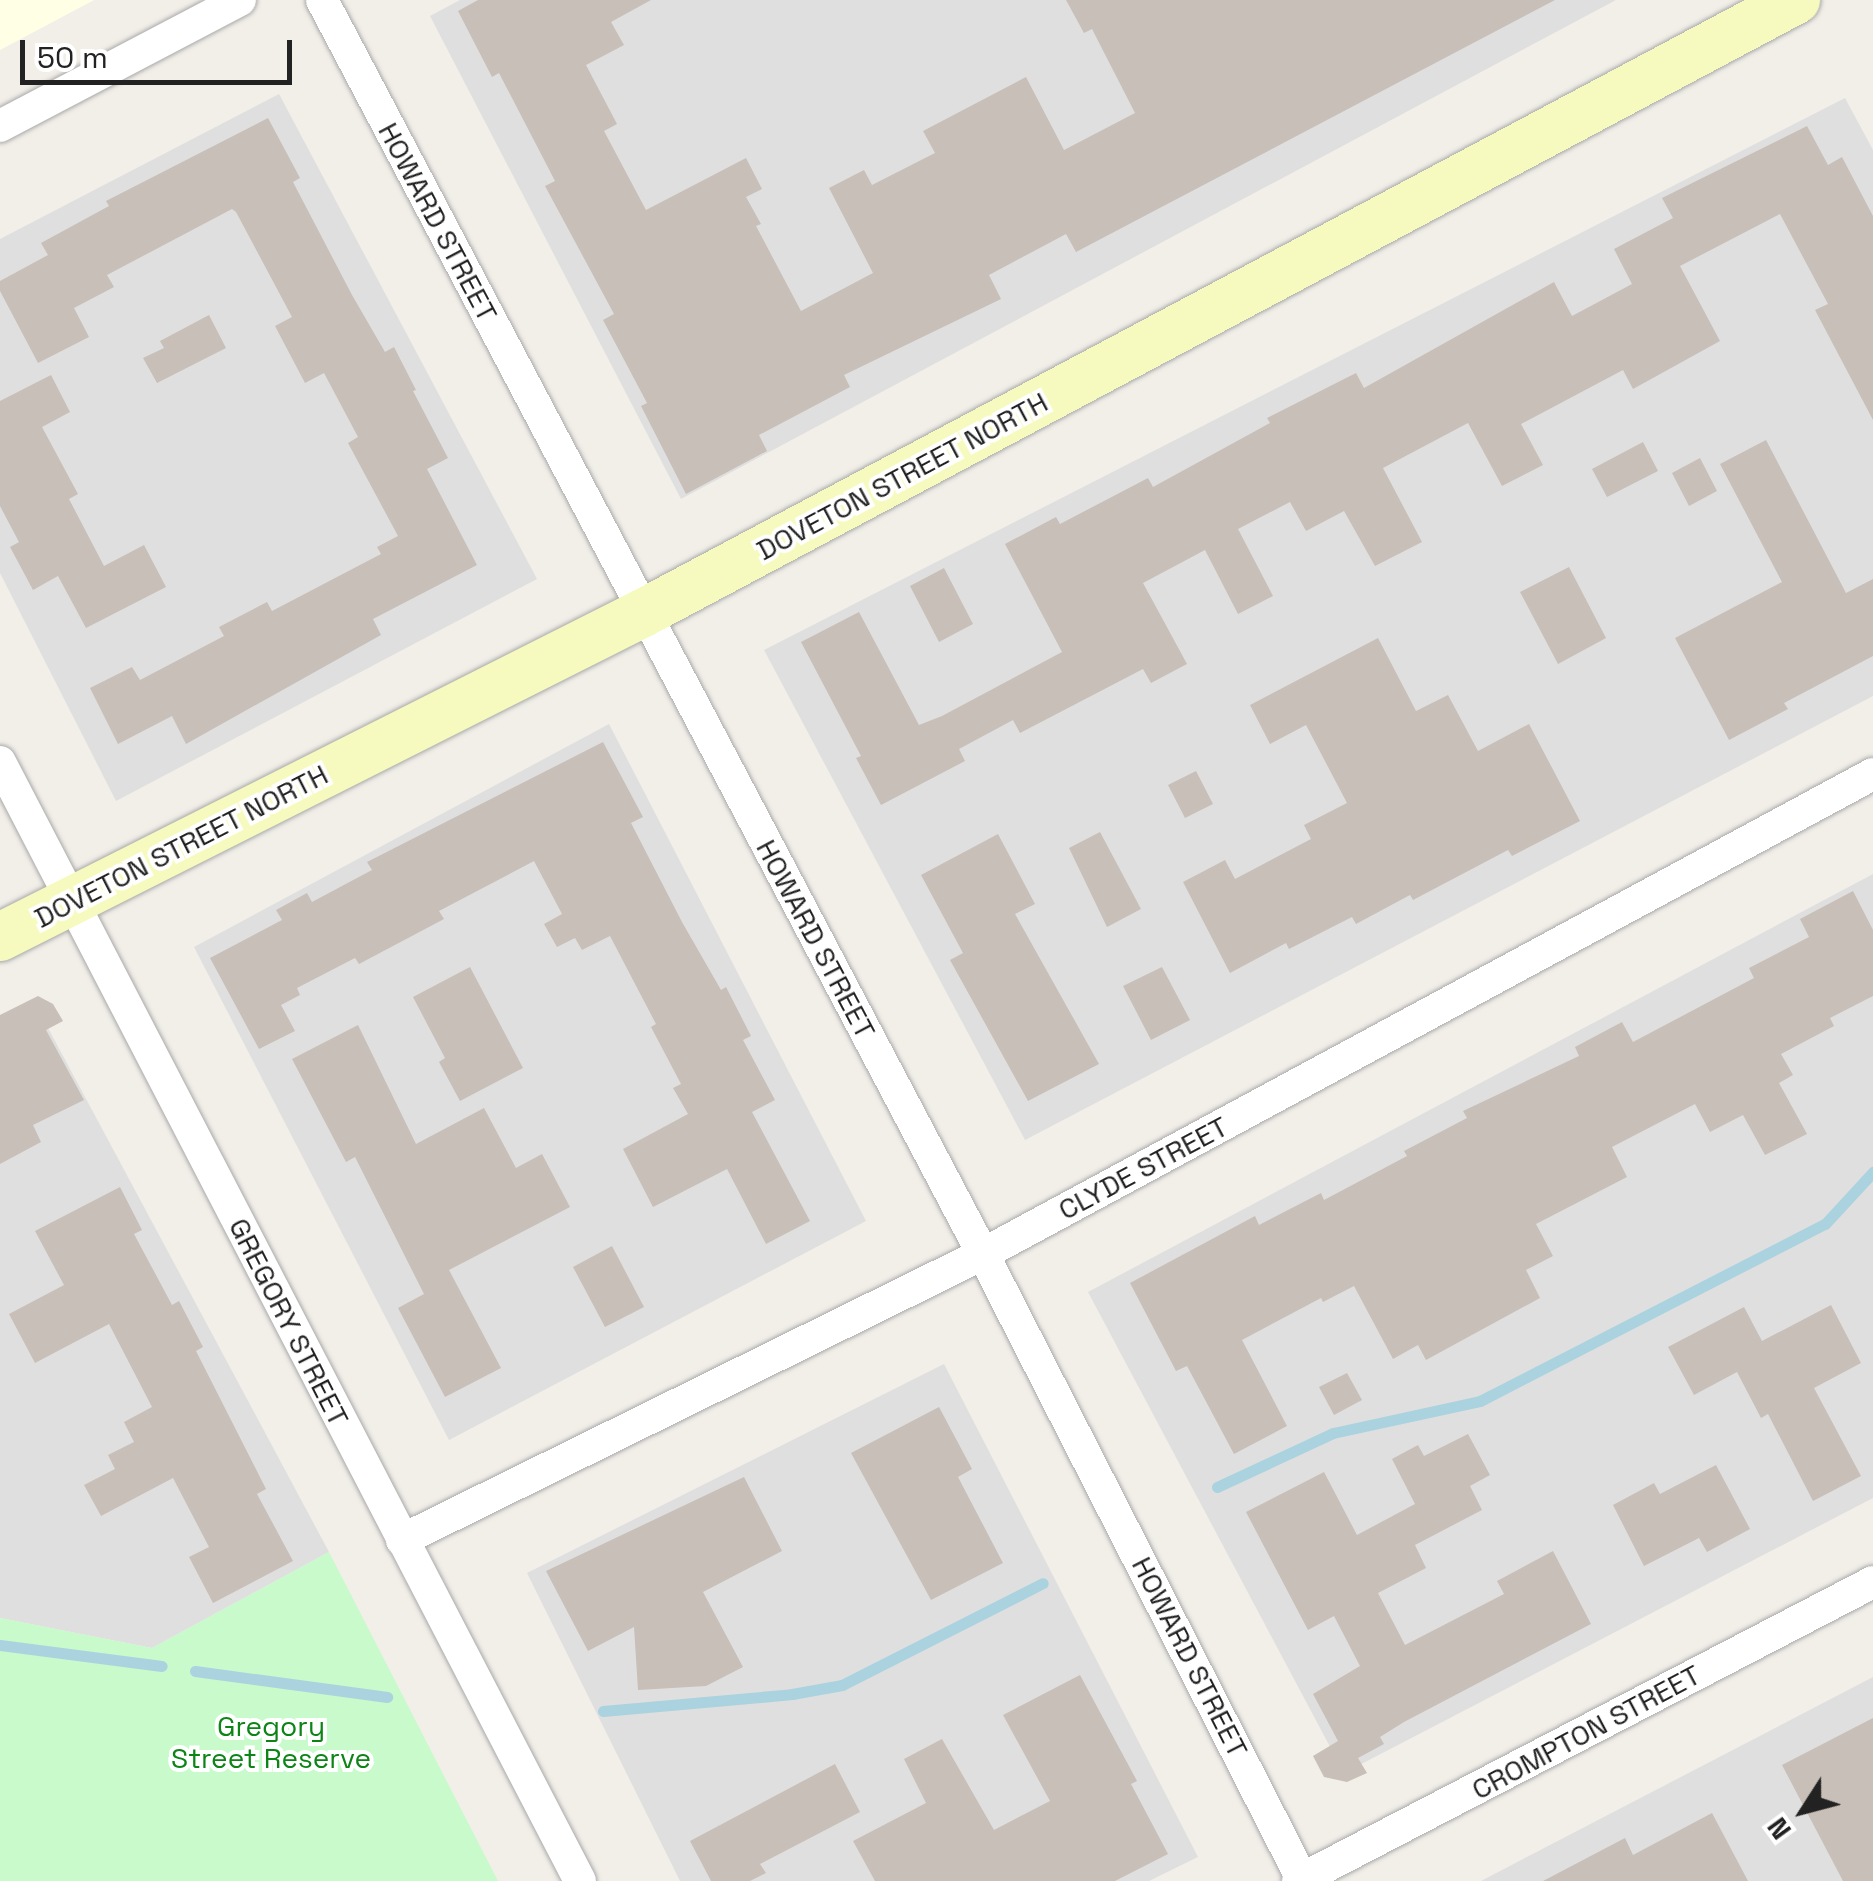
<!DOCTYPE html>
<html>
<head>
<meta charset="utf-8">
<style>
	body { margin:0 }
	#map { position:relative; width:1873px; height:1881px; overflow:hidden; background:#f2efe9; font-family:"Space Grotesk",sans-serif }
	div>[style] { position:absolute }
	.residential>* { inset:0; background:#e0dfdf }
	.education>* { inset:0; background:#ffffe5 }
	.park>* { inset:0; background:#c8facc }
	.stream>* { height:11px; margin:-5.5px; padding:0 5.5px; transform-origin:5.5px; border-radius:5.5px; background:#aad3df }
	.building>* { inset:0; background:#c7bfb8 }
	.roads { filter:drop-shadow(0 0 2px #a9a9a9) drop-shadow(0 0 2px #a9a9a9) }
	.street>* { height:32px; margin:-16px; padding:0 16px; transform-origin:16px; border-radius:16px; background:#fff }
	.secondary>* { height:48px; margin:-24px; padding:0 24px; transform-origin:24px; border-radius:24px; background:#f7fabf }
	span { translate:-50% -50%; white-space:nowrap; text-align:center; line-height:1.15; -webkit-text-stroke:8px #fff; paint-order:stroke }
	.street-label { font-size:28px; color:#222 }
	.park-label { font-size:28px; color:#0c8416 }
	.north { position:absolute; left:1753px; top:1761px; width:100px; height:100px; -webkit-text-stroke:8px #fff; paint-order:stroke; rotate:234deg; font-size:28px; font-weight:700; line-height:40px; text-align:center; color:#222 }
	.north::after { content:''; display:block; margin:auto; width:35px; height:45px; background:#222; clip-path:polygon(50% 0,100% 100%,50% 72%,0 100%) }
	.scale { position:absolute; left:20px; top:40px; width:272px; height:45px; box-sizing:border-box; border:5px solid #222; border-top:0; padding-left:12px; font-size:30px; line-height:35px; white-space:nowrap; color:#222; -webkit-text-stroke:8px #fff; paint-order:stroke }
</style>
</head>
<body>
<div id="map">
	<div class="residential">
		<i style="clip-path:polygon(460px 0,1616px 0,681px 499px,430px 16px)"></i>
		<i style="clip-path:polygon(279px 94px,537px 579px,116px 801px,0 573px,0 239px)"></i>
		<i style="clip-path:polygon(1845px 98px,1873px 150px,1873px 696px,1025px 1140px,764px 650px)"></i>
		<i style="clip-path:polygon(609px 724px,866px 1221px,449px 1440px,194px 947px)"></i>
		<i style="clip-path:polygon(1873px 874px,1873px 1498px,1344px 1773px,1088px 1292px)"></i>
		<i style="clip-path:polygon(40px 1013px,329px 1552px,152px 1648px,0 1618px,0 1033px)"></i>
		<i style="clip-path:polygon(944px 1364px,1198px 1857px,1149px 1881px,680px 1881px,527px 1573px)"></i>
		<i style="clip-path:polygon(1873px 1677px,1873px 1881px,1481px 1881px)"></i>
	</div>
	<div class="education">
		<i style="clip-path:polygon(0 0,94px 0,0 50px)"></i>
	</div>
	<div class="park">
		<i style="clip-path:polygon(329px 1552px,498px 1881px,0 1881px,0 1618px,152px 1648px)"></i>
	</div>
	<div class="stream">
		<i style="left:1217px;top:1487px;width:128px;rotate:-25deg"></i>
		<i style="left:1333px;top:1433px;width:150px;rotate:-12.3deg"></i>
		<i style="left:1480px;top:1401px;width:388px;rotate:-27.2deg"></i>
		<i style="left:1825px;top:1224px;width:71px;rotate:-47.3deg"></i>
		<i style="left:0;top:1645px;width:163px;rotate:7.4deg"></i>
		<i style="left:195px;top:1671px;width:194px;rotate:7.7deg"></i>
		<i style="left:603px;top:1711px;width:190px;rotate:-5.1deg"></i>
		<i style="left:792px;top:1694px;width:51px;rotate:-10.2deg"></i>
		<i style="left:842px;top:1685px;width:225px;rotate:-26.9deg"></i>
	</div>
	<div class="building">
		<i style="clip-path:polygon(478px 0,651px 0,611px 22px,624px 45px,586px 65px,617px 124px,604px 131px,646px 210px,746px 158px,762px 189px,746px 197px,761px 224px,756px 226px,801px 311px,873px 273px,829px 188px,864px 170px,872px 185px,935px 153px,923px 131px,1026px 77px,1064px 150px,1135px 113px,1092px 29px,1084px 33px,1066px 0,1555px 0,1076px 252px,1066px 234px,989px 275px,1001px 299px,844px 375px,850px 387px,759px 435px,767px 451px,686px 494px,641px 406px,647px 403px,603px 320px,614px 314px,545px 186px,555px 181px,499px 73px,492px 77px,458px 11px)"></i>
		<i style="clip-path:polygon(268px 118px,300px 178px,293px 182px,352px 295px,385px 352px,394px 347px,416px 390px,413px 391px,448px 458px,427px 469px,477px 565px,373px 619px,381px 635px,186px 744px,172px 716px,118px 744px,90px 688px,132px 667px,140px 680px,224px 636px,219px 627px,267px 602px,272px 611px,381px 554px,377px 547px,398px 536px,348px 443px,358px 437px,324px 373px,305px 383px,275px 326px,292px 317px,236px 212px,232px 209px,107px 275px,114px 287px,74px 308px,89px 337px,38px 363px,0 291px,0 281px,48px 255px,41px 243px,109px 206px,106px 201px)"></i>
		<i style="clip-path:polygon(1807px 126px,1828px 165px,1842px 157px,1873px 216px,1873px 420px,1815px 310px,1828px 304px,1780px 214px,1680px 266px,1720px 341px,1633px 389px,1623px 370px,1521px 424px,1543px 465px,1502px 486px,1468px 423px,1383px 468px,1422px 542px,1375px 566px,1344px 511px,1306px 531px,1290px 502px,1238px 529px,1273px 596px,1238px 614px,1205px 550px,1143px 583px,1187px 664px,1151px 683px,1143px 669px,1020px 733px,1013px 720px,959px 749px,965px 761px,881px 805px,856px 758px,861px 756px,801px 642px,859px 612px,919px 725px,942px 716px,1062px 652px,1005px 544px,1056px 517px,1060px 524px,1148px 478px,1153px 487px,1270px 423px,1267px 418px,1356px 373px,1364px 388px,1554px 282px,1572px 316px,1632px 284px,1614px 249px,1673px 218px,1662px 198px)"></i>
		<i style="clip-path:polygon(209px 315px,226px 348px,157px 383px,143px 358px,164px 348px,160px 341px)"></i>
		<i style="clip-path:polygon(51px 375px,70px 412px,42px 427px,78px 494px,69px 499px,104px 566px,144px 545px,166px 587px,86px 628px,58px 576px,33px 590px,10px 547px,19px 542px,0 506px,0 401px)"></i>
		<i style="clip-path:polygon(1766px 440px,1846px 593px,1873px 579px,1873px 656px,1784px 703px,1788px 709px,1729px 740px,1675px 638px,1782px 582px,1720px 464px)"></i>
		<i style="clip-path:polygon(1643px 442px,1658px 471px,1607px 497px,1592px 469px)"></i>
		<i style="clip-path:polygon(1700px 458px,1717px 491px,1689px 506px,1672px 473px)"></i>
		<i style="clip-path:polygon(1569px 567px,1606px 638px,1558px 664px,1520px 592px)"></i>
		<i style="clip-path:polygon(944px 568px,973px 624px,939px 642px,910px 586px)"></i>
		<i style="clip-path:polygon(1378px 638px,1416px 711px,1448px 695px,1478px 751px,1529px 724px,1580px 821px,1512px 856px,1508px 850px,1413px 900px,1410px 895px,1356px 924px,1352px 917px,1289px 949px,1286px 943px,1230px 973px,1183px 882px,1225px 860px,1235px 879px,1311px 839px,1304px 825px,1347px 803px,1306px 725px,1270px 744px,1250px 705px)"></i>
		<i style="clip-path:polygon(603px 742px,643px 817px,631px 823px,682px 922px,721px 990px,726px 987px,751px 1036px,743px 1040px,775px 1100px,752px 1112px,810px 1221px,766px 1244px,727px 1169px,653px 1207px,623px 1149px,688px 1114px,673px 1088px,681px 1084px,651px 1027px,656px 1024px,610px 936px,582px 950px,575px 938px,557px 947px,544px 924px,562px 914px,534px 861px,439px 911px,444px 919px,359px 964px,355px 958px,297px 988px,300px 995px,281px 1005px,295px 1031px,259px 1049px,210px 958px,282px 920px,276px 910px,307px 893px,312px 902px,372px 870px,367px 862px)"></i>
		<i style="clip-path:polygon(1196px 771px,1213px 804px,1185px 818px,1168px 785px)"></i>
		<i style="clip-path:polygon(1100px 832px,1141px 909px,1107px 927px,1069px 848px)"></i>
		<i style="clip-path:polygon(998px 834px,1035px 904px,1015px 914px,1099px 1064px,1028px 1101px,950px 960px,963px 953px,921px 875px)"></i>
		<i style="clip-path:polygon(1853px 891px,1873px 930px,1873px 996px,1830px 1018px,1834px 1026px,1781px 1054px,1793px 1075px,1779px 1083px,1807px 1134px,1765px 1155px,1743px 1115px,1710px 1132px,1695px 1104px,1612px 1147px,1627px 1177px,1536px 1224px,1553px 1256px,1526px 1270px,1540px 1298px,1426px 1360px,1418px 1345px,1393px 1359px,1354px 1286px,1323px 1302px,1321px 1298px,1242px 1340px,1287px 1426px,1234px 1454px,1187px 1366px,1176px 1371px,1130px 1283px,1255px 1216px,1259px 1225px,1321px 1193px,1324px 1200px,1407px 1156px,1404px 1151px,1467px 1118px,1463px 1111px,1579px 1056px,1575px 1047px,1622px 1022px,1633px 1042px,1754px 978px,1749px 968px,1809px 937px,1800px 919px)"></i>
		<i style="clip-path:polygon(470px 967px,523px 1068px,460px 1101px,439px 1062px,445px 1058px,413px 997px)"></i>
		<i style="clip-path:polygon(1162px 967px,1190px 1020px,1151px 1040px,1123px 986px)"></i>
		<i style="clip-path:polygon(38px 996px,53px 1004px,63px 1021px,46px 1030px,84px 1100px,33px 1125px,41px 1142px,0 1164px,0 1015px)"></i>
		<i style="clip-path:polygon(358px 1025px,416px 1144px,484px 1108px,516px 1168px,542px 1154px,570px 1207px,449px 1270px,501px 1368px,445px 1397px,398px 1308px,424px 1294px,355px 1157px,346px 1162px,292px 1059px)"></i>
		<i style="clip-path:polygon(120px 1187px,142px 1230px,134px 1234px,172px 1305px,179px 1301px,203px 1347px,196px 1351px,266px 1489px,257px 1494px,293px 1561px,213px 1603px,189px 1557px,209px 1547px,173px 1478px,101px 1516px,84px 1485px,115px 1469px,108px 1455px,134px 1442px,124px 1422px,152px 1407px,109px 1324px,35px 1363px,9px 1314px,64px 1285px,35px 1231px)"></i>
		<i style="clip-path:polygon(612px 1246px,644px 1307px,605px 1327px,573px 1267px)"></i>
		<i style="clip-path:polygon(1831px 1305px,1861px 1363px,1814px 1388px,1861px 1476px,1813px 1501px,1768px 1414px,1761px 1418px,1737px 1372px,1694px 1395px,1668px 1347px,1744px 1307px,1762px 1341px)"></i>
		<i style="clip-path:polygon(1347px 1373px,1362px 1400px,1334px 1415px,1319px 1387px)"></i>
		<i style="clip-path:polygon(939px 1407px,972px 1469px,958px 1477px,1003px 1563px,931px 1600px,851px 1453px)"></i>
		<i style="clip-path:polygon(1468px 1434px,1490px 1475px,1470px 1486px,1482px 1510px,1415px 1545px,1426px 1568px,1378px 1593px,1405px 1645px,1504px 1594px,1497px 1581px,1553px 1551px,1591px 1624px,1404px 1722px,1380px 1737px,1384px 1744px,1358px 1758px,1367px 1773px,1347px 1782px,1324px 1777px,1313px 1756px,1338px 1741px,1313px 1694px,1360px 1666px,1334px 1616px,1308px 1630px,1246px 1512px,1324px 1472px,1357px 1535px,1415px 1504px,1392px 1459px,1418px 1445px,1424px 1456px)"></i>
		<i style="clip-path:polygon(1716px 1465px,1750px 1529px,1707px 1552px,1699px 1538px,1644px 1566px,1613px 1505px,1654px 1483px,1660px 1494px)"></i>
		<i style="clip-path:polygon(744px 1477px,782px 1551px,703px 1592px,743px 1667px,706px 1686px,638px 1690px,634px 1627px,588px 1651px,546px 1571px)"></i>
		<i style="clip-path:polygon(1080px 1675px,1137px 1781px,1131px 1784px,1168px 1854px,1115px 1881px,875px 1881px,853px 1841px,926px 1803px,904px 1759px,942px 1739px,994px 1830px,1050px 1801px,1003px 1715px)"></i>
		<i style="clip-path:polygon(1873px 1718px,1873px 1881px,1843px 1881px,1782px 1765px)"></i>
		<i style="clip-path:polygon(835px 1764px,860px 1812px,760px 1864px,766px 1873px,750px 1881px,711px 1881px,690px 1841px)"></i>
		<i style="clip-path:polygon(1712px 1813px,1748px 1881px,1543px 1881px,1625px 1838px,1633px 1855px)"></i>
	</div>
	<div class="roads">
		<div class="street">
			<i style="left:322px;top:0;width:1418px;rotate:62.21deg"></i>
			<i style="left:983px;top:1254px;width:704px;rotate:62.96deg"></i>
			<i style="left:0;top:126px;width:271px;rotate:-27.7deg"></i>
			<i style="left:0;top:762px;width:1260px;rotate:62.6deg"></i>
			<i style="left:402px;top:1540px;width:648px;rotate:-26.21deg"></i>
			<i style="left:983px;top:1254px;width:1011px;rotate:-28.34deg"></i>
			<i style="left:1298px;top:1881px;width:648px;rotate:-27.47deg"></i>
		</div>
		<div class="secondary">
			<i style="left:0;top:937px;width:720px;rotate:-26.74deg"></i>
			<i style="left:643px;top:613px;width:1306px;rotate:-28deg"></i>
		</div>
	</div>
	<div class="street-label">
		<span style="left:438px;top:222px;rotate:62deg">HOWARD STREET</span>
		<span style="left:902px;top:476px;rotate:-28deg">DOVETON STREET NORTH</span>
		<span style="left:181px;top:846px;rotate:-27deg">DOVETON STREET NORTH</span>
		<span style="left:816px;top:939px;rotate:62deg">HOWARD STREET</span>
		<span style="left:1143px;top:1168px;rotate:-28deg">CLYDE STREET</span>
		<span style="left:289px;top:1322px;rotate:63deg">GREGORY STREET</span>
		<span style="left:1190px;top:1657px;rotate:63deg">HOWARD STREET</span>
		<span style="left:1586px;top:1732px;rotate:-28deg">CROMPTON STREET</span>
	</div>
	<div class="park-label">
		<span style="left:271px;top:1742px">Gregory<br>Street Reserve</span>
	</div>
	<div class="north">N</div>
	<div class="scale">50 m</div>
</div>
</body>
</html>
